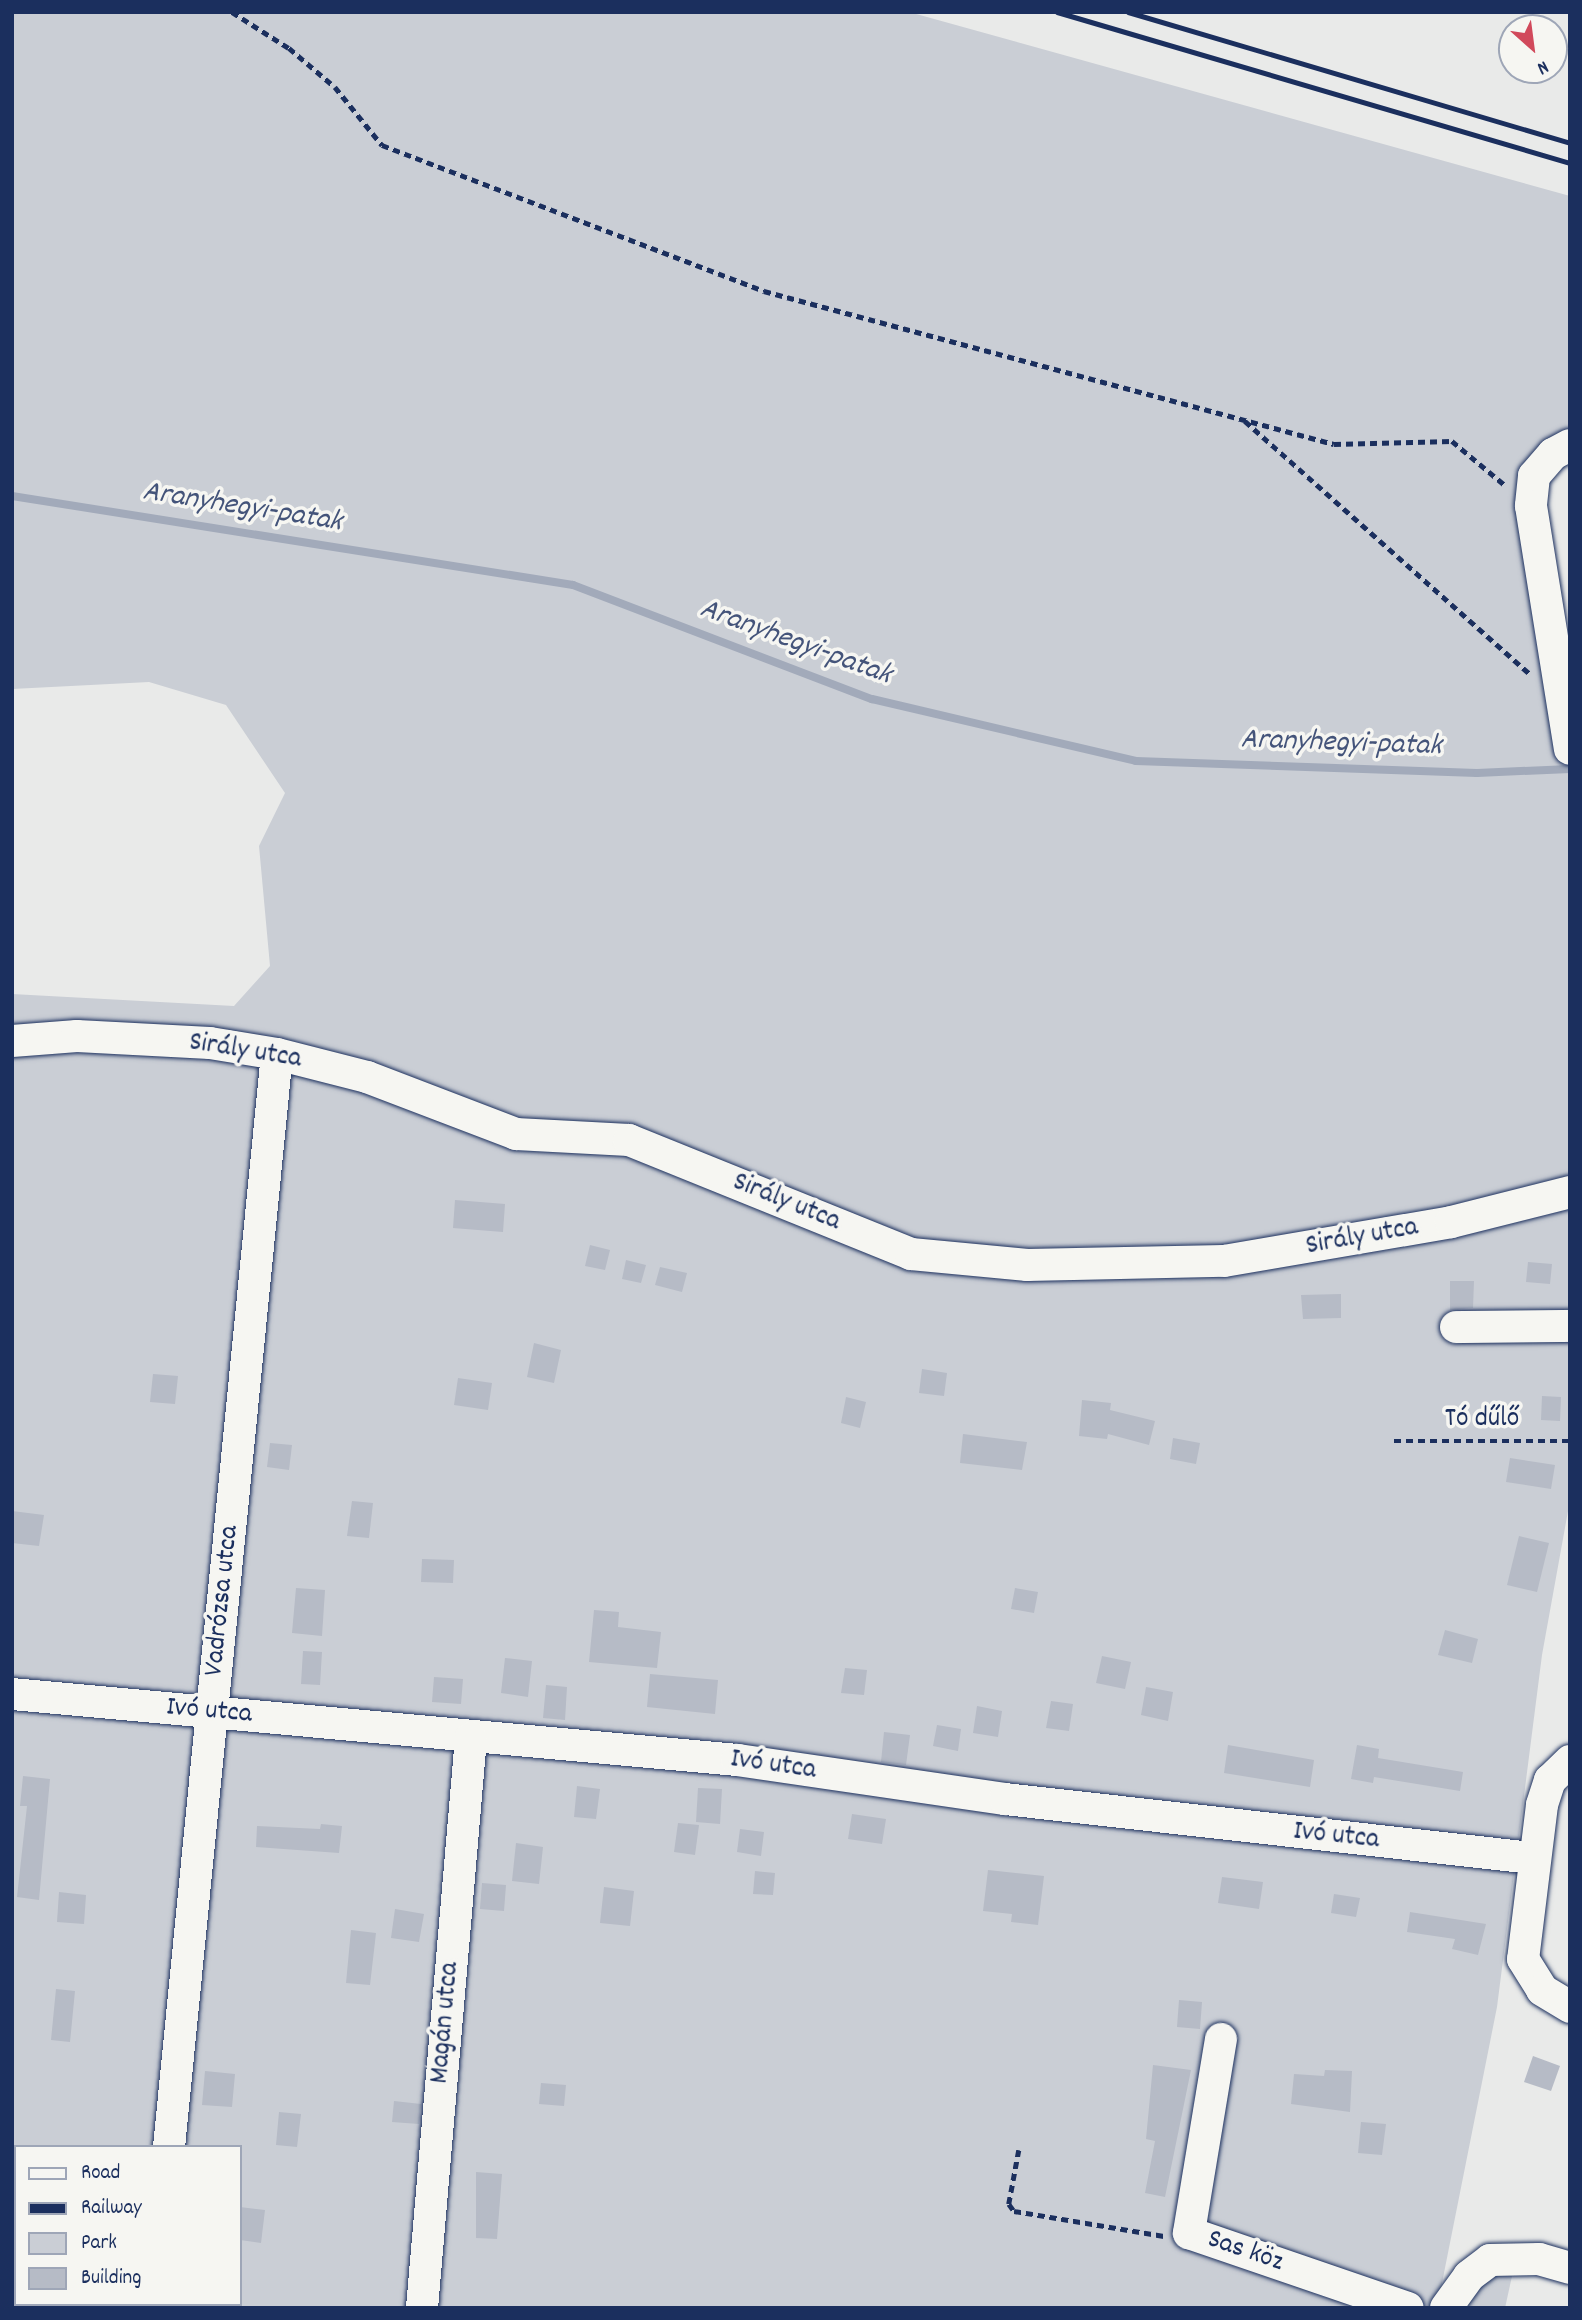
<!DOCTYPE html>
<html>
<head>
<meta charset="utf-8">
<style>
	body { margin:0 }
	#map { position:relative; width:1582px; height:2320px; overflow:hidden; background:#e9eae9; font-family:Dekko,sans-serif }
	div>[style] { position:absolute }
	.green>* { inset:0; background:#caced5 }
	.stream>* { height:8px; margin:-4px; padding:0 4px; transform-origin:4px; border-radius:4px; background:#a2aaba }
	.building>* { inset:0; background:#b6bbc6 }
	.path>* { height:4.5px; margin-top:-2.25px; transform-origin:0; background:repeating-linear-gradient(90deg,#1b2f5e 0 7px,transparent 0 12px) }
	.roads { filter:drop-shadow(0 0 2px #1b2f5e) drop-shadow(0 0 2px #1b2f5e) }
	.street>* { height:32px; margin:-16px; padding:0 16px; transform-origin:16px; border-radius:16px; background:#f6f6f2 }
	.rail>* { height:5px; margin:-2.5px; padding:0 2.5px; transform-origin:2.5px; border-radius:2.5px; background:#1b2f5e }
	span { translate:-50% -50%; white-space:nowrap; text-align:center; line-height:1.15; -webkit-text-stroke:7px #f6f6f2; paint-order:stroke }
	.street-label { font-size:28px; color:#1b2f5e }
	.water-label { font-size:30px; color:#44547a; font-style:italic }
	.frame { position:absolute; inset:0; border:14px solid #1b2f5e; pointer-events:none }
	.legend { position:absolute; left:14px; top:2145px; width:228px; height:161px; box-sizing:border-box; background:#f6f6f2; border:2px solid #9ea6b7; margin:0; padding:9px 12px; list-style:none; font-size:21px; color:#1b2f5e }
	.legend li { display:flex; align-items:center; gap:14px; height:35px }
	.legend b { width:35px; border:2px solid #9ea6b7 }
	.north { position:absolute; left:1498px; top:14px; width:70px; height:70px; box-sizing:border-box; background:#f6f6f2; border:2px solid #9ea6b7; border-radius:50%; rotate:152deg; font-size:19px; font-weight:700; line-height:28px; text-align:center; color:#1b2f5e }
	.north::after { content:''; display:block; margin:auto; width:24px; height:32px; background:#d1495b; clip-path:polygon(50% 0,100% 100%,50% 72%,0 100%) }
</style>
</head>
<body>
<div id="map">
	<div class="green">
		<i style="clip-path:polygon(evenodd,12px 12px,909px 12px,1570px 196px,1570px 430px,1518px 471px,1554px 748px,1570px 752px,1570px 1500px,1542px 1655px,1497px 2007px,1437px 2308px,12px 2308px,12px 994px,234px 1006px,270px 966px,259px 846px,285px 793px,226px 705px,149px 682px,12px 689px,12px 12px,16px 2147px,240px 2147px,240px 2304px,16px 2304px,16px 2147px)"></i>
		<i style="clip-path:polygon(1494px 2273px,1512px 2276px,1505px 2308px,1455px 2308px)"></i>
	</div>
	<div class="stream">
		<i style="left:12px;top:496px;width:568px;rotate:9.01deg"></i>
		<i style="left:573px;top:585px;width:320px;rotate:20.9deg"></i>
		<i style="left:872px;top:699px;width:271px;rotate:13.2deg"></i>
		<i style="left:1136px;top:761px;width:341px;rotate:2deg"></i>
		<i style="left:1477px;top:773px;width:93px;rotate:-2.5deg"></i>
	</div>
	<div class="building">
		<i style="clip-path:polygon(455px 1200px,505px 1204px,503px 1232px,453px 1228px)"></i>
		<i style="clip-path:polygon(590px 1245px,610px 1250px,605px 1270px,585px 1266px)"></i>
		<i style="clip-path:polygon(626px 1260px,646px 1265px,641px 1283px,622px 1279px)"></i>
		<i style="clip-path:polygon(1528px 1262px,1552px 1264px,1550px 1284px,1526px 1282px)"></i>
		<i style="clip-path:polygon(660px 1267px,687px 1273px,682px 1292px,655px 1285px)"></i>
		<i style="clip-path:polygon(1450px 1281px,1474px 1281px,1473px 1308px,1450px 1310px)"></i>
		<i style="clip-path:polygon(1341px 1294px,1341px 1318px,1303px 1319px,1301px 1295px)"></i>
		<i style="clip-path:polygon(534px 1343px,561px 1350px,554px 1383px,527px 1377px)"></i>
		<i style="clip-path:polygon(922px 1369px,947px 1373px,944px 1396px,919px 1393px)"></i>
		<i style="clip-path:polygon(153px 1374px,178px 1376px,175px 1404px,150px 1402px)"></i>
		<i style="clip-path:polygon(458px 1378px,492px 1383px,488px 1410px,454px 1405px)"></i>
		<i style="clip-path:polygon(1542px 1396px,1561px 1397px,1560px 1421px,1541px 1420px)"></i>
		<i style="clip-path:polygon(846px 1397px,866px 1402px,860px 1428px,841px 1423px)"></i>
		<i style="clip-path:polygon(1082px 1400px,1111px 1403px,1110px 1410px,1155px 1421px,1149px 1445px,1108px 1434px,1107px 1439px,1079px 1436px)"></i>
		<i style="clip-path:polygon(963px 1434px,1027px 1442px,1022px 1470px,960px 1463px)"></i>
		<i style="clip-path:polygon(1173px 1438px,1200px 1443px,1196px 1464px,1170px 1459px)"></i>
		<i style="clip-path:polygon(270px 1443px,292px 1445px,289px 1470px,267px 1467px)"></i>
		<i style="clip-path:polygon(1510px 1458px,1555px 1465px,1551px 1489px,1506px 1482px)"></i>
		<i style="clip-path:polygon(352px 1501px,373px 1503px,369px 1538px,347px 1536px)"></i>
		<i style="clip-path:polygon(12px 1511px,44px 1515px,39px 1546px,12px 1543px)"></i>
		<i style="clip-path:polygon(1519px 1536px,1549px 1543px,1537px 1592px,1507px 1585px)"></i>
		<i style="clip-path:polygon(422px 1559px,454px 1560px,453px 1583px,421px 1582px)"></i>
		<i style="clip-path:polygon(296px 1588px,325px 1590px,322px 1636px,292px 1633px)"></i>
		<i style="clip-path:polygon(1015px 1588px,1038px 1592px,1034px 1613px,1011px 1609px)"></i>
		<i style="clip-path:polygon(594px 1610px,619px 1612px,618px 1627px,661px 1632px,657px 1668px,589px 1662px)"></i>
		<i style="clip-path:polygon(1445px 1630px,1478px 1639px,1472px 1663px,1438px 1655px)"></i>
		<i style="clip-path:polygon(303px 1651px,322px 1652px,320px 1685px,301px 1684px)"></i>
		<i style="clip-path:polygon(1102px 1656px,1131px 1662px,1125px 1689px,1096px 1683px)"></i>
		<i style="clip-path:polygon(505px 1658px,532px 1661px,528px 1697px,501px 1693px)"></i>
		<i style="clip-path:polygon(845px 1668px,867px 1670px,864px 1695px,841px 1693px)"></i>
		<i style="clip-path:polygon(650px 1674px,718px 1680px,715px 1714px,647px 1707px)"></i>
		<i style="clip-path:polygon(434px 1677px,463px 1679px,461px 1704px,432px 1702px)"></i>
		<i style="clip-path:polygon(546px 1685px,567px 1687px,565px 1720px,543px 1718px)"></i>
		<i style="clip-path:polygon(1146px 1687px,1173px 1692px,1168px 1721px,1141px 1715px)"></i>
		<i style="clip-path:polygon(1051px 1701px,1073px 1704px,1069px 1731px,1046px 1728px)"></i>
		<i style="clip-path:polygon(977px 1706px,1002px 1711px,998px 1737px,973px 1733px)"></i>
		<i style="clip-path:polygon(937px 1725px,961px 1729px,958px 1751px,933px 1746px)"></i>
		<i style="clip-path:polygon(884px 1732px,910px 1735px,906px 1765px,881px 1762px)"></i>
		<i style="clip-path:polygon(1228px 1745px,1314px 1760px,1310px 1787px,1224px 1773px)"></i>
		<i style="clip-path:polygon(1357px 1745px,1379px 1749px,1378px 1758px,1463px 1772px,1460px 1791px,1374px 1777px,1373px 1783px,1351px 1779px)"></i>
		<i style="clip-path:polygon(23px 1776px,50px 1779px,39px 1900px,17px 1897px,27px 1806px,20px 1806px)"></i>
		<i style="clip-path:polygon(577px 1786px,600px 1789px,596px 1819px,574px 1817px)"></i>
		<i style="clip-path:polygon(698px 1788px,722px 1789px,720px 1824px,696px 1822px)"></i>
		<i style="clip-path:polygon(852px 1814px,886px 1819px,882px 1844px,848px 1839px)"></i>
		<i style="clip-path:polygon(678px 1823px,699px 1825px,695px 1855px,674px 1852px)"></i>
		<i style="clip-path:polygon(321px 1824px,342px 1826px,339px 1853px,256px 1847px,257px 1826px,320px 1829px)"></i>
		<i style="clip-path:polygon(740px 1829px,764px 1832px,761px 1856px,737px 1852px)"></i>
		<i style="clip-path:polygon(516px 1843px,543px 1847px,539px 1884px,512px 1881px)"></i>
		<i style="clip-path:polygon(988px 1870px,1044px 1876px,1038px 1925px,1011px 1922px,1012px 1914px,983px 1911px)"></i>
		<i style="clip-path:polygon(755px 1871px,775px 1873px,773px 1895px,753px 1894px)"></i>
		<i style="clip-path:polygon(1222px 1877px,1263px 1882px,1259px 1909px,1218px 1903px)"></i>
		<i style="clip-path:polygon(482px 1883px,506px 1885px,504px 1911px,480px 1909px)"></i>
		<i style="clip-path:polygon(604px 1887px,634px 1891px,630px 1926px,600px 1923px)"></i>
		<i style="clip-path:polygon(59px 1892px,86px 1895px,84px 1924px,57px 1922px)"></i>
		<i style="clip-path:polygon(1334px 1894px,1360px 1898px,1356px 1917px,1331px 1913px)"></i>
		<i style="clip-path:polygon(395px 1909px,424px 1914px,419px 1942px,391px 1938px)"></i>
		<i style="clip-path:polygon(1410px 1912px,1486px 1924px,1478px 1955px,1452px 1949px,1455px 1939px,1407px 1932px)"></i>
		<i style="clip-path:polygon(351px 1930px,376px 1933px,370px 1985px,346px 1983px)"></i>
		<i style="clip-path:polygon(56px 1989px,75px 1991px,70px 2042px,51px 2040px)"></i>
		<i style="clip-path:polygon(1179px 2000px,1202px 2002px,1200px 2029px,1177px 2027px)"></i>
		<i style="clip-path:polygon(1533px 2056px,1560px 2066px,1551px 2091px,1524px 2082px)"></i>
		<i style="clip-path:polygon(1153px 2065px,1191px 2070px,1165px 2197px,1145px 2193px,1155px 2141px,1146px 2139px)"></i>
		<i style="clip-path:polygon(1325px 2070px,1352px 2071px,1350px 2112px,1291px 2104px,1294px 2074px,1324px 2076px)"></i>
		<i style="clip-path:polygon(205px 2071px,235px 2074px,232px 2107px,202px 2105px)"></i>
		<i style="clip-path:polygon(541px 2083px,566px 2085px,564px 2106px,539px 2104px)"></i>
		<i style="clip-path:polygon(394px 2101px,421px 2104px,419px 2124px,392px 2122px)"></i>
		<i style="clip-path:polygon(279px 2112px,301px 2114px,297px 2147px,276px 2145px)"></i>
		<i style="clip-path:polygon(1361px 2122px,1386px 2124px,1382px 2155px,1358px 2153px)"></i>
		<i style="clip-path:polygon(476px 2172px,502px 2174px,497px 2239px,476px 2238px)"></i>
		<i style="clip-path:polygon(240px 2207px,265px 2210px,261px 2243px,240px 2240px)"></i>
	</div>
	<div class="path">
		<i style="left:232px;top:12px;width:67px;rotate:32.3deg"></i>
		<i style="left:289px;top:48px;width:60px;rotate:40.3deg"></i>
		<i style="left:335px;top:87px;width:75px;rotate:51deg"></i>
		<i style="left:382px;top:145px;width:409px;rotate:20.9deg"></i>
		<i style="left:764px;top:291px;width:590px;rotate:15.03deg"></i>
		<i style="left:1334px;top:444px;width:118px;rotate:-1.5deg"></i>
		<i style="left:1452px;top:441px;width:70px;rotate:39.8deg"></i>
		<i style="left:1245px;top:421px;width:380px;rotate:41.6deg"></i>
		<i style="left:1394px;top:1441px;width:176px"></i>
		<i style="left:1019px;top:2150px;width:55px;rotate:100.5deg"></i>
		<i style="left:1009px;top:2204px;width:9px;rotate:54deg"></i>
		<i style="left:1014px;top:2211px;width:152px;rotate:9.5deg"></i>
	</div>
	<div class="roads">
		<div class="street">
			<i style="left:1570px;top:445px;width:19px;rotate:152deg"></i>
			<i style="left:1553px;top:454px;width:29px;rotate:131deg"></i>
			<i style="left:1534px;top:476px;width:30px;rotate:96deg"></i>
			<i style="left:1531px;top:506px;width:246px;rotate:80.9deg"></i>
			<i style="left:12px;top:1041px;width:65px;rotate:-4.4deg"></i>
			<i style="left:77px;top:1036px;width:133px;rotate:3deg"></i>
			<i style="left:210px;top:1043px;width:68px;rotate:9.3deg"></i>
			<i style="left:277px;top:1054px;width:93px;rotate:14.3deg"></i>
			<i style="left:367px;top:1077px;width:160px;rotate:20.9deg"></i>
			<i style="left:516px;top:1134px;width:113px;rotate:3deg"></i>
			<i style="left:629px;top:1140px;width:304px;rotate:22deg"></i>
			<i style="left:911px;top:1254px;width:117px;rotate:5.4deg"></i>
			<i style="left:1027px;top:1265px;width:197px;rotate:-1.2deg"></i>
			<i style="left:1224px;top:1261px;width:230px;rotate:-9.7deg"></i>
			<i style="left:1451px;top:1222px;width:123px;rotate:-14.1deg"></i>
			<i style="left:1456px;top:1327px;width:114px;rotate:-0.5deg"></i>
			<i style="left:12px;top:1694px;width:728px;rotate:5.2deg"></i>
			<i style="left:737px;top:1760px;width:271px;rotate:8.3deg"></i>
			<i style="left:1005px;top:1799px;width:530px;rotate:6.39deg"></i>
			<i style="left:1570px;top:1761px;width:28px;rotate:136deg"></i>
			<i style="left:1550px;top:1780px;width:26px;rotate:108deg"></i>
			<i style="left:1542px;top:1805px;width:155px;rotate:97deg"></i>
			<i style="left:1523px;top:1959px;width:36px;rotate:58deg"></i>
			<i style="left:1542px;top:1990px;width:33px;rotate:31deg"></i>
			<i style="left:1221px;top:2039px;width:197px;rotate:99.4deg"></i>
			<i style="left:1189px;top:2233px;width:231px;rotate:18.9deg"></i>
			<i style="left:169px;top:2147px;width:1098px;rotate:-84.36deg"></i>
			<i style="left:153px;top:2308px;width:4px;rotate:-90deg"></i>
			<i style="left:422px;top:2308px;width:572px;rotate:-85.09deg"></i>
			<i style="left:1446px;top:2308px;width:39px;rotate:-54deg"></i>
			<i style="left:1469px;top:2276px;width:26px;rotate:-37deg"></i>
			<i style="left:1490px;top:2260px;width:49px;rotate:-1.2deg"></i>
			<i style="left:1539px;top:2259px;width:32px;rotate:16deg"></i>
		</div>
	</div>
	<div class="rail">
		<i style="left:1057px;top:12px;width:535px;rotate:16.4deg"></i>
		<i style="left:1128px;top:12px;width:461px;rotate:16.5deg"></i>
	</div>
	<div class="street-label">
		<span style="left:245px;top:1052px;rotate:9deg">Sirály utca</span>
		<span style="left:786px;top:1203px;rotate:22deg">Sirály utca</span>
		<span style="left:1362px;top:1238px;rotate:-10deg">Sirály utca</span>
		<span style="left:1482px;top:1420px">Tó dűlő</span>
		<span style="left:223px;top:1601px;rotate:-84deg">Vadrózsa utca</span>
		<span style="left:209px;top:1712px;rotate:5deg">Ivó utca</span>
		<span style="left:773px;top:1766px;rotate:8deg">Ivó utca</span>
		<span style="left:1336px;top:1837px;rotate:6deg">Ivó utca</span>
		<span style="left:446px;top:2023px;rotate:-85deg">Magán utca</span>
		<span style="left:1245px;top:2252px;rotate:19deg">Sas köz</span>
	</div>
	<div class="water-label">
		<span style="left:242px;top:509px;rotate:9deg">Aranyhegyi-patak</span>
		<span style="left:795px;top:644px;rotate:20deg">Aranyhegyi-patak</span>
		<span style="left:1341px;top:745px;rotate:2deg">Aranyhegyi-patak</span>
	</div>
	<div class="frame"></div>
	<ul class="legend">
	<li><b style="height:9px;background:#f6f6f2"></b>Road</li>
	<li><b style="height:9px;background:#1b2f5e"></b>Railway</li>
	<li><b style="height:19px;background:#caced5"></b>Park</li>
	<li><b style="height:19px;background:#b6bbc6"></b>Building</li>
	</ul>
	<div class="north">N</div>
</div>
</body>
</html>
